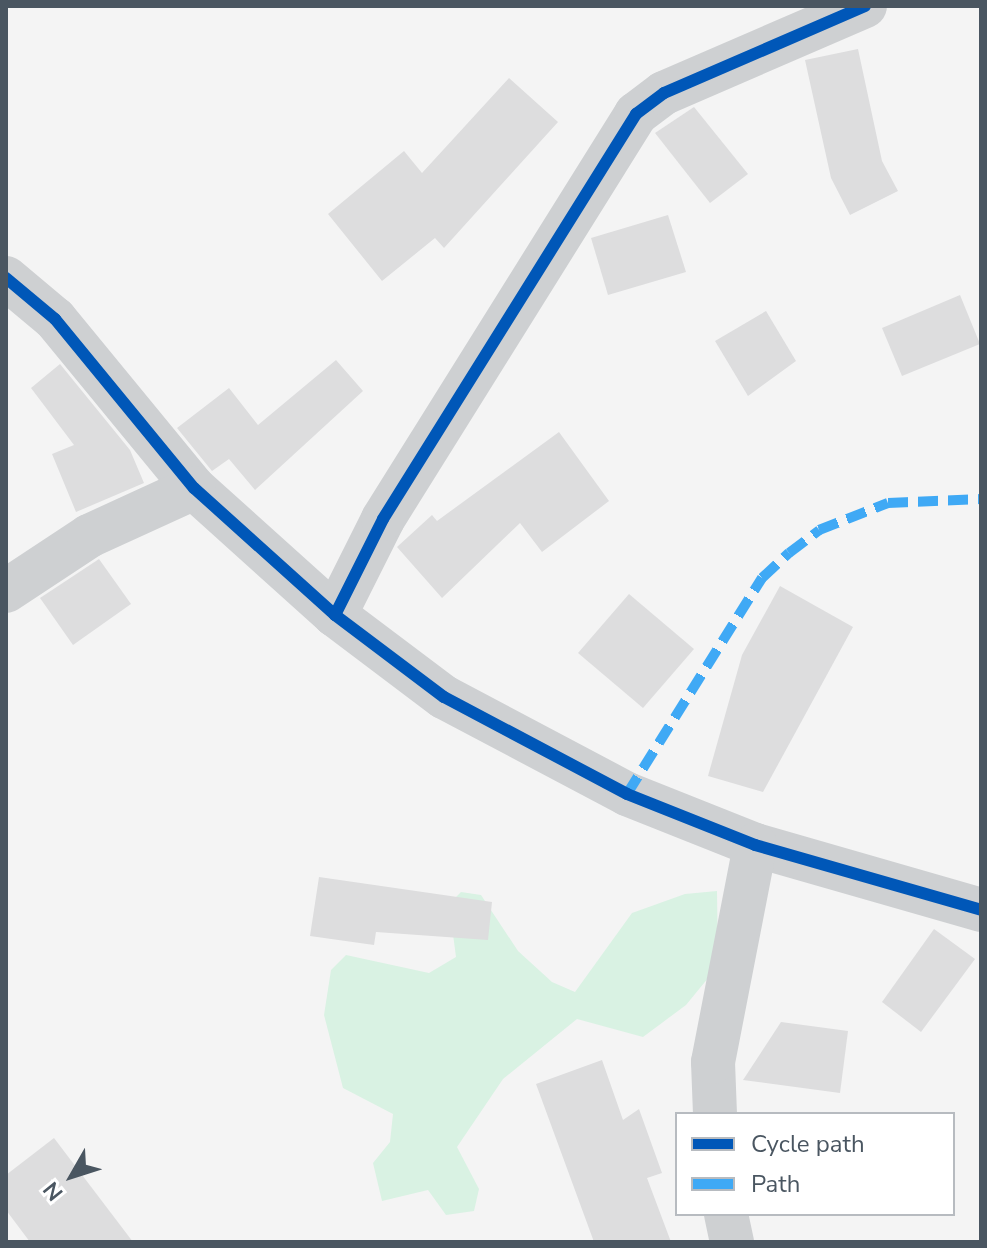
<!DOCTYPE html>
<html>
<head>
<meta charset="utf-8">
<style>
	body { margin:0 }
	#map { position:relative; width:987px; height:1248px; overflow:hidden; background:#f4f4f4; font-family:"Nunito Sans",sans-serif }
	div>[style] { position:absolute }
	.green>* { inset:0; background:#d9f2e3 }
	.building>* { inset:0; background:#ddddde }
	.minor>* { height:44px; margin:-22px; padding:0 22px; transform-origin:22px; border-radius:22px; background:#ced0d2 }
	.quiet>* { height:10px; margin-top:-5px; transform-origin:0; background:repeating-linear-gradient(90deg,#3fa9f5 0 20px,transparent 0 30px) }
	.cycleway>* { height:12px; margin:-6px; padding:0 6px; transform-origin:6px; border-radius:6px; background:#0057b8 }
	span { translate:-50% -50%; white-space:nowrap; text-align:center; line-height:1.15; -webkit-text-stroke:8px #fff; paint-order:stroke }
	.frame { position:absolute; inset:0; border:8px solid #4a5661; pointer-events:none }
	.legend { position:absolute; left:675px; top:1112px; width:280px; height:104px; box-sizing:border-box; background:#fff; border:2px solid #b7bbc0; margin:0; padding:10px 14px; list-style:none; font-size:24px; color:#4a5661 }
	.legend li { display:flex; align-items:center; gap:16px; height:40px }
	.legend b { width:40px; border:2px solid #b7bbc0 }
	.north { position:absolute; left:32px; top:1136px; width:80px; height:80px; -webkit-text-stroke:6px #fff; paint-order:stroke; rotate:231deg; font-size:22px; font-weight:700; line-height:32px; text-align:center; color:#4a5661 }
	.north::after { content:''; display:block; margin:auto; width:28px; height:36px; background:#4a5661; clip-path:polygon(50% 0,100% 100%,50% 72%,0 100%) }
</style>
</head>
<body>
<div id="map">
	<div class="green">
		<i style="clip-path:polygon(717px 891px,718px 966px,686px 1005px,643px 1037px,577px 1019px,503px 1079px,457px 1147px,479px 1189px,474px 1211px,446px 1215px,428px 1190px,382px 1201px,373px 1163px,390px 1142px,393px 1114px,343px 1088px,324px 1015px,331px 970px,346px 955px,429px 973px,456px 957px,449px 904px,461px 892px,481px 895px,518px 951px,552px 982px,575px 992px,632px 913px,685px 894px)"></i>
	</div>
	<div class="building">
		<i style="clip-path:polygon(858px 49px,882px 161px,898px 191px,850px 215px,831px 178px,805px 60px)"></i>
		<i style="clip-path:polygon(509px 78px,558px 122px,444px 248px,435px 238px,382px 281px,328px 214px,404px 151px,422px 173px)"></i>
		<i style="clip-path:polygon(694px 107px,748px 174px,710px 203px,655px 133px)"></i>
		<i style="clip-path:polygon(668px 215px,686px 272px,608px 295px,591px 238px)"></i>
		<i style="clip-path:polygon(960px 295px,980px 344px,902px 376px,882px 328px)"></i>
		<i style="clip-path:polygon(766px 311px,796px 361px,748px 396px,715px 341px)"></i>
		<i style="clip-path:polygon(336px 360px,363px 391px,255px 490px,229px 459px,212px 471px,177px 428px,229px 388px,258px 425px)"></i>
		<i style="clip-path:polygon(60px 364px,130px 450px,144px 483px,76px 512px,52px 454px,74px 445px,31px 388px)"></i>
		<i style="clip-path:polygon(559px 432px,609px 501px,542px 552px,520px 523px,442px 598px,397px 547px,432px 515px,437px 521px)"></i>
		<i style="clip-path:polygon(99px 559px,131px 604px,73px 645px,40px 598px)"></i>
		<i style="clip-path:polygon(780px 586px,853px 627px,763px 792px,708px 776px,742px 655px)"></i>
		<i style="clip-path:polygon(629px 594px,694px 649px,643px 708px,578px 653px)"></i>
		<i style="clip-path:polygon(319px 877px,492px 902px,488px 940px,376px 932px,374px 945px,310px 936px)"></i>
		<i style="clip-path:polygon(934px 929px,975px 959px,921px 1032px,882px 1002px)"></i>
		<i style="clip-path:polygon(781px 1022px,848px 1031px,840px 1093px,743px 1080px)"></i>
		<i style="clip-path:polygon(602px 1060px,623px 1120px,639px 1109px,662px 1173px,647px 1178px,671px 1242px,594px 1242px,536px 1084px)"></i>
		<i style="clip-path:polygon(54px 1138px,133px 1242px,30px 1242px,6px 1210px,6px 1175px)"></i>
	</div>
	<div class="minor">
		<i style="left:6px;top:278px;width:64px;rotate:39.9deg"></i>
		<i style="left:55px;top:319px;width:219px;rotate:50.6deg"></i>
		<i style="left:194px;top:488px;width:190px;rotate:42deg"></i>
		<i style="left:335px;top:615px;width:136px;rotate:37deg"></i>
		<i style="left:444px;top:697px;width:207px;rotate:27.9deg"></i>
		<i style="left:627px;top:794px;width:138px;rotate:21.7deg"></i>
		<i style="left:755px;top:845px;width:235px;rotate:16deg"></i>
		<i style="left:6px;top:591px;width:100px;rotate:-33.5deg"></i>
		<i style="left:89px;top:536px;width:115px;rotate:-24.6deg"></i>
		<i style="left:335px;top:615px;width:107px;rotate:-63.4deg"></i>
		<i style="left:383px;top:519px;width:478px;rotate:-58deg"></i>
		<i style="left:636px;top:114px;width:35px;rotate:-37deg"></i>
		<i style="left:664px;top:93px;width:219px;rotate:-23.4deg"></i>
		<i style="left:715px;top:1114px;width:52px;rotate:-92.2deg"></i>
		<i style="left:713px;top:1062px;width:221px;rotate:-79deg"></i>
		<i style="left:726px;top:1214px;width:29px;rotate:78deg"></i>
	</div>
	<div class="quiet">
		<i style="left:627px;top:794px;width:255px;rotate:-58deg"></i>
		<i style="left:762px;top:578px;width:37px;rotate:-43deg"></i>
		<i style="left:789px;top:553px;width:38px;rotate:-37deg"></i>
		<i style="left:819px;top:530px;width:74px;rotate:-21.4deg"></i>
		<i style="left:888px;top:503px;width:93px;rotate:-2.5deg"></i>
	</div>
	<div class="cycleway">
		<i style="left:6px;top:278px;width:64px;rotate:39.9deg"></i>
		<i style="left:55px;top:319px;width:219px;rotate:50.6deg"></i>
		<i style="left:194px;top:488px;width:190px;rotate:42deg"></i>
		<i style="left:335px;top:615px;width:136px;rotate:37deg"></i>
		<i style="left:444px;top:697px;width:207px;rotate:27.9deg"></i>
		<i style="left:627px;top:794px;width:138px;rotate:21.7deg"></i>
		<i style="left:755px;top:845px;width:235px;rotate:16deg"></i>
		<i style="left:335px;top:615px;width:107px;rotate:-63.4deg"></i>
		<i style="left:383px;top:519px;width:478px;rotate:-58deg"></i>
		<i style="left:636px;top:114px;width:35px;rotate:-37deg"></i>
		<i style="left:664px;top:93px;width:219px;rotate:-23.4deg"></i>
	</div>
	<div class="frame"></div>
	<ul class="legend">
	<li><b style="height:10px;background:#0057b8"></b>Cycle path</li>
	<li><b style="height:10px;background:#3fa9f5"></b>Path</li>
	</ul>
	<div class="north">N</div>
</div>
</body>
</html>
